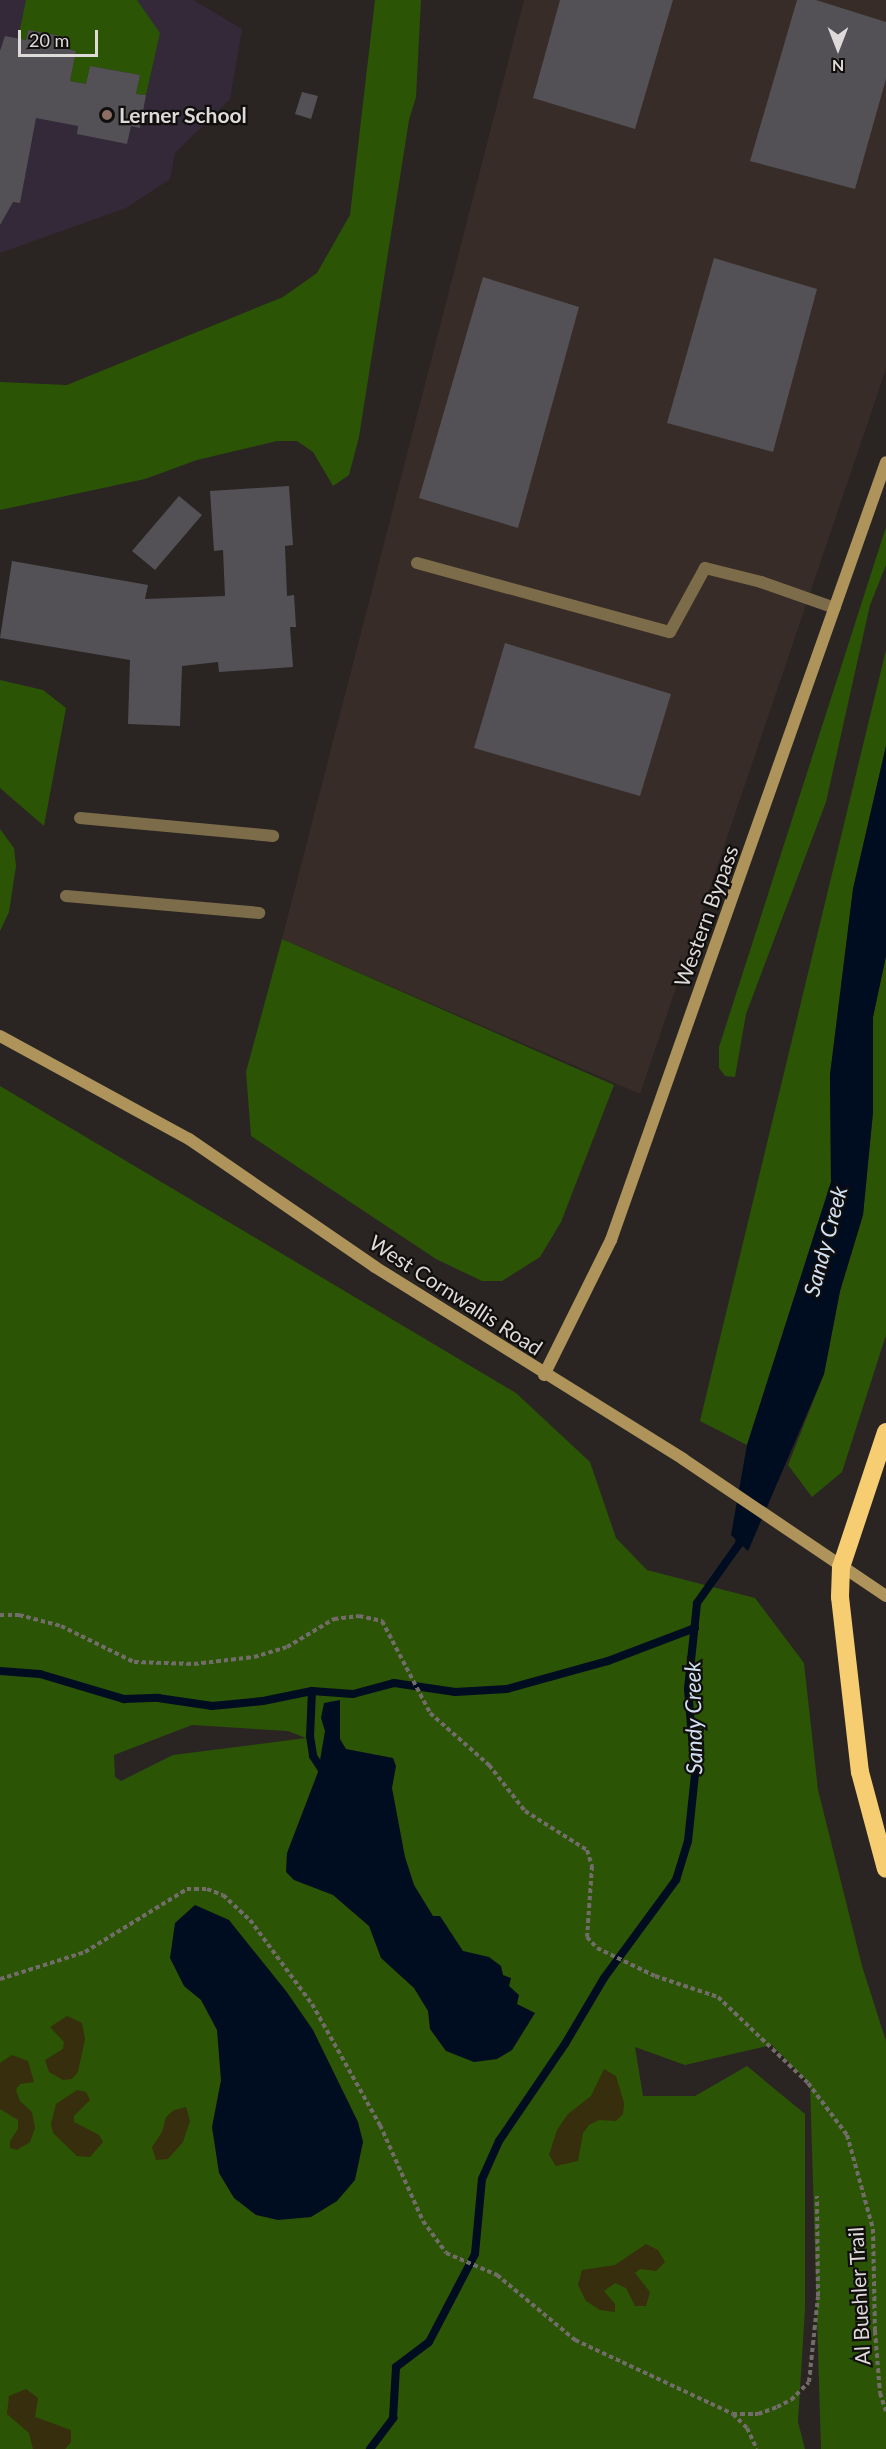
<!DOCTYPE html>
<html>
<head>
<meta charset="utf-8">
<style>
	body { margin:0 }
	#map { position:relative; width:886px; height:2449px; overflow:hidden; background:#2a2523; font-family:Lato,sans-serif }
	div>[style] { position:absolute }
	.built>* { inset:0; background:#372c27 }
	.education>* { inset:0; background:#342938 }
	.green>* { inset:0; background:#2b5405 }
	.sand>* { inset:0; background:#362e0d }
	.water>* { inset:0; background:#000c20 }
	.stream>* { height:8px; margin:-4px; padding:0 4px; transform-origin:4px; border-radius:4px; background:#000c20 }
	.building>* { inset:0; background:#535156 }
	.path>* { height:4px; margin-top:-2px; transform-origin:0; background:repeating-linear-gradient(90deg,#726d6b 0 4.5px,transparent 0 7.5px) }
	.lane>* { height:12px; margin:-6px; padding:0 6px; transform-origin:6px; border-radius:6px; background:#7d6c49 }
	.secondary>* { height:12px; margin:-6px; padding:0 6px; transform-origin:6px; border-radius:6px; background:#ae935a }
	.highway>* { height:18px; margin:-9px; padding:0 9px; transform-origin:9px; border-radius:9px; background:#f7cd71 }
	.dots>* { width:16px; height:16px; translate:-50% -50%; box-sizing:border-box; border:3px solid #110f0e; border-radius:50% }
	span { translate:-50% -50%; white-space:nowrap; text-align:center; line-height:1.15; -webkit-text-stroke:4.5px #110f0e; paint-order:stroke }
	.poi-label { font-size:21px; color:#dedad9; font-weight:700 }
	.left { translate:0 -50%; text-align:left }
	.street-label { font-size:21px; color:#dedad9 }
	.water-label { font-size:22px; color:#d3e3f5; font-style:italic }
	.north { position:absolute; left:808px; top:18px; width:60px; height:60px; -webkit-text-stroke:4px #110f0e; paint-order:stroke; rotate:180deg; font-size:16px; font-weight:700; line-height:24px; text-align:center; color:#dedad9 }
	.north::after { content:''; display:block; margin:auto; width:21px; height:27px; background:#dedad9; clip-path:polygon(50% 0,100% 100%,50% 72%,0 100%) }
	.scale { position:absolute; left:18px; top:30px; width:80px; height:27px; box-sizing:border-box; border:3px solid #dedad9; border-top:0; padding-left:8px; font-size:18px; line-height:21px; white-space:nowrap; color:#dedad9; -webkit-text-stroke:4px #110f0e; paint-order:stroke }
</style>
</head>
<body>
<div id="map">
	<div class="built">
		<i style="clip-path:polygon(524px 0,886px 0,886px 369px,640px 1094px,282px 939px)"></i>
	</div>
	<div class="education">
		<i style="clip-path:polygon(0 0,193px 0,242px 29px,230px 99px,175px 153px,170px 179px,126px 208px,0 253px)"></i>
	</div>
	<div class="green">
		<i style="clip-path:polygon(26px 0,137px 0,160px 33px,146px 95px,136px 94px,140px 75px,90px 66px,86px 84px,70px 81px,76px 51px,58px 47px,59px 36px,28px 30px,26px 40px,18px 39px)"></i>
		<i style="clip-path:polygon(375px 0,421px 0,416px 97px,409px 120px,359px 437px,349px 475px,333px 486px,313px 452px,297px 441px,277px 441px,197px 460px,145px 479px,0 510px,0 382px,67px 385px,283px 297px,317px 273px,350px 215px)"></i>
		<i style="clip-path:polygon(886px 527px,886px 565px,870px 605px,826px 802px,746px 1014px,735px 1077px,725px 1076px,719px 1068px,719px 1047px)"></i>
		<i style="clip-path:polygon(886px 650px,886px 746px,853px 889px,830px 1075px,831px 1182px,747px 1445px,700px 1421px)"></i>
		<i style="clip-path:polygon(0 680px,43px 690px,66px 708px,44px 826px,0 788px)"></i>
		<i style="clip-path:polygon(0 829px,14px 848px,16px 866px,9px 912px,0 931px)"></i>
		<i style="clip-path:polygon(282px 939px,614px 1085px,561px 1222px,540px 1257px,502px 1281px,482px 1281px,436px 1259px,251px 1136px,246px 1072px)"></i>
		<i style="clip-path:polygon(886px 956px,886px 1335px,842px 1472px,812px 1497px,788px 1465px,824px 1374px,840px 1291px,863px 1215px,873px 1112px,873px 1017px)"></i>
		<i style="clip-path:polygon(evenodd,0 1086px,516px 1393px,590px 1462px,616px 1538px,647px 1570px,755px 1598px,804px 1663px,818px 1790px,862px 1966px,886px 2041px,886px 2449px,821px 2449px,810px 2084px,772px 2045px,685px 2065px,635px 2047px,643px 2096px,695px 2096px,747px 2066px,805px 2114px,805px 2309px,798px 2422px,805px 2449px,0 2449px,0 1086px,192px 1725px,288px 1731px,306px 1738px,173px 1755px,121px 1781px,115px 1777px,114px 1755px,192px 1725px)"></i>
	</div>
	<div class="sand">
		<i style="clip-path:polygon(67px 2016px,82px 2023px,85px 2039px,78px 2072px,72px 2079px,63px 2080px,49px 2072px,45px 2060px,63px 2049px,64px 2042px,50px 2027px)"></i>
		<i style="clip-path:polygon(12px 2055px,28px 2061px,34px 2082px,20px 2084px,16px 2090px,20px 2101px,32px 2112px,35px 2128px,30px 2142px,17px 2150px,10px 2148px,10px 2141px,18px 2129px,18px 2120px,0 2109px,0 2063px)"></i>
		<i style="clip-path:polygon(604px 2069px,616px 2076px,624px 2103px,623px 2114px,616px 2121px,599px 2120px,589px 2125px,583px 2133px,578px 2161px,556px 2166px,549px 2155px,557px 2130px,568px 2114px,591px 2096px)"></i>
		<i style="clip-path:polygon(77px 2090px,86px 2092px,90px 2100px,74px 2116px,74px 2122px,99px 2135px,103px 2142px,90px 2157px,77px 2156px,53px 2133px,51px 2124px,56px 2104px)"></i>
		<i style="clip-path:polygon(186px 2107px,190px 2121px,183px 2142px,168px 2159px,156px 2160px,152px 2147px,162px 2132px,166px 2117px,174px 2110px)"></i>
		<i style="clip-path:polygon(646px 2244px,658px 2250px,665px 2262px,656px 2271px,640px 2269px,635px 2273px,650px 2292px,646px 2306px,635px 2306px,626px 2288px,615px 2283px,604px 2291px,615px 2304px,615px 2312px,600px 2310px,586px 2301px,578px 2285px,582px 2270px,615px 2265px)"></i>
		<i style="clip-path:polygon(26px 2389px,38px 2398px,35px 2417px,71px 2430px,71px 2442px,65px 2449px,33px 2449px,29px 2433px,7px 2414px,9px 2396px)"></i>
	</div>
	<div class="water">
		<i style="clip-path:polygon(886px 746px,886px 956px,873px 1017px,873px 1112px,863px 1215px,840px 1291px,824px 1374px,748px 1551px,731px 1535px,747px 1445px,831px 1182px,830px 1075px,853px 889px)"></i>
		<i style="clip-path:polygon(340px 1700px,340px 1739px,346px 1749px,393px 1758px,396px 1766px,392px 1788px,405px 1857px,414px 1885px,433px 1916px,440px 1916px,463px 1951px,489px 1957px,501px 1966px,503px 1975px,511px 1978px,509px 1986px,519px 1995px,517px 2004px,535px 2013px,512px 2050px,497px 2059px,474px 2062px,446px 2051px,430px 2029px,428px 2011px,414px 1988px,381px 1958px,369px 1926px,333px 1895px,294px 1880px,286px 1872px,287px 1853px,318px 1772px,325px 1731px,321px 1718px,324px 1703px)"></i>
		<i style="clip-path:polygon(195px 1905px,229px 1920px,286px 1991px,313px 2030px,358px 2122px,363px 2142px,355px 2180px,337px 2201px,311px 2217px,278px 2220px,256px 2215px,234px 2198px,219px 2173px,212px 2127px,221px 2080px,217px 2030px,201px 2000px,184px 1986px,170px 1958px,175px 1923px)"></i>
	</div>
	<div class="stream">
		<i style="left:0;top:1671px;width:40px;rotate:4.3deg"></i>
		<i style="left:40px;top:1674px;width:88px;rotate:16.6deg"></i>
		<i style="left:124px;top:1699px;width:34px;rotate:-2deg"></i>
		<i style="left:158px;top:1698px;width:55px;rotate:8.4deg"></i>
		<i style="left:212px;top:1706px;width:51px;rotate:-5.6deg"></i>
		<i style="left:263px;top:1701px;width:50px;rotate:-11.5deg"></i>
		<i style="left:312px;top:1691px;width:41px;rotate:4.2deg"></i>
		<i style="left:353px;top:1694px;width:42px;rotate:-15deg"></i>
		<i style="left:394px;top:1683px;width:62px;rotate:8.4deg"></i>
		<i style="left:455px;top:1692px;width:52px;rotate:-3.3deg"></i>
		<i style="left:507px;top:1689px;width:105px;rotate:-15.5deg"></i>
		<i style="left:608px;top:1661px;width:93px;rotate:-20.8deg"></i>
		<i style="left:312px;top:1691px;width:45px;rotate:92.5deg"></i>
		<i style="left:310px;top:1736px;width:20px;rotate:81deg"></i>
		<i style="left:313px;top:1756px;width:20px;rotate:57deg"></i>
		<i style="left:370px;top:2449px;width:39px;rotate:-53deg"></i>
		<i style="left:393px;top:2418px;width:51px;rotate:-86.6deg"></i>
		<i style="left:396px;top:2367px;width:41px;rotate:-37.1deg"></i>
		<i style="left:429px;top:2342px;width:99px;rotate:-62.4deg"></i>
		<i style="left:475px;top:2254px;width:75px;rotate:-84.7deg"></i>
		<i style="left:482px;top:2179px;width:42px;rotate:-65.9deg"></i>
		<i style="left:499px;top:2141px;width:117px;rotate:-55.8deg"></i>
		<i style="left:565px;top:2044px;width:77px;rotate:-59.4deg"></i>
		<i style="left:604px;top:1978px;width:122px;rotate:-53.7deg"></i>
		<i style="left:676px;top:1880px;width:41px;rotate:-72.9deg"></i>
		<i style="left:688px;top:1841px;width:67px;rotate:-84deg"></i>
		<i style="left:695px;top:1774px;width:85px;rotate:-94.7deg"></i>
		<i style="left:688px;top:1689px;width:86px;rotate:-84deg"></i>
		<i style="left:697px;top:1603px;width:72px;rotate:-54.6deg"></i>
		<i style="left:739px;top:1544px;width:12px;rotate:-81deg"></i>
	</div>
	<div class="building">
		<i style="clip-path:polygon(560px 0,673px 0,635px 129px,533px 98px)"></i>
		<i style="clip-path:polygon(797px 0,816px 0,886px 22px,886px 79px,855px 189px,750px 161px)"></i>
		<i style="clip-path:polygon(28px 30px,60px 36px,58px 47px,76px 51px,70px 81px,86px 84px,90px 66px,140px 75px,136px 94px,146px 95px,140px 128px,131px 126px,127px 144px,77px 134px,78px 126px,36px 118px,20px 203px,13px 202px,0 225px,0 51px,5px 36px,26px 40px)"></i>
		<i style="clip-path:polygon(302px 92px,318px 96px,311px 119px,295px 114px)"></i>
		<i style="clip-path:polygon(714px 258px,817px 289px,773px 452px,667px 423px)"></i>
		<i style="clip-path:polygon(483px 277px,579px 307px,518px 528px,419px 498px)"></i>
		<i style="clip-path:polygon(289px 486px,293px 545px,285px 546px,287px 596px,294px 595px,296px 627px,290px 627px,293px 667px,219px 672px,218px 662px,182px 666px,180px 726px,128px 724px,130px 660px,0 638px,12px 561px,148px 585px,145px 599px,225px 596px,223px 550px,214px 551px,210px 491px)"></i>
		<i style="clip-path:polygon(179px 496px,202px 515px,155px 570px,132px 551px)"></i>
		<i style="clip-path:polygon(505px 643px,671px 694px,640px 796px,474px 748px)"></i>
	</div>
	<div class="path">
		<i style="left:0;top:1615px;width:19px"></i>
		<i style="left:19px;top:1615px;width:43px;rotate:14.7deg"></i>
		<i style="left:61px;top:1626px;width:81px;rotate:26.3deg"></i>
		<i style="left:134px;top:1662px;width:60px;rotate:1.9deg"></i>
		<i style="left:194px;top:1664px;width:60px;rotate:-6.7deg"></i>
		<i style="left:254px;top:1657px;width:34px;rotate:-17deg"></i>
		<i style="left:287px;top:1647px;width:55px;rotate:-30.8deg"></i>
		<i style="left:334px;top:1619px;width:25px;rotate:-7deg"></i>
		<i style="left:359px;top:1616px;width:24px;rotate:12deg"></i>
		<i style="left:382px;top:1621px;width:104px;rotate:62.4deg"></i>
		<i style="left:430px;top:1713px;width:79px;rotate:41.4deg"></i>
		<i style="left:489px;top:1765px;width:58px;rotate:52deg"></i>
		<i style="left:525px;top:1811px;width:73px;rotate:32.2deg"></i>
		<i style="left:587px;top:1850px;width:17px;rotate:73deg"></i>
		<i style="left:592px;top:1866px;width:71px;rotate:94deg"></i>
		<i style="left:587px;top:1937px;width:15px;rotate:48deg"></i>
		<i style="left:597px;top:1948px;width:64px;rotate:25.8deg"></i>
		<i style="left:655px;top:1976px;width:66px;rotate:18.4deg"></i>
		<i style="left:718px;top:1997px;width:124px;rotate:43.7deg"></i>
		<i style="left:808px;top:2083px;width:65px;rotate:53.1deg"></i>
		<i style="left:847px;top:2135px;width:98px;rotate:74.5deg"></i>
		<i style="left:873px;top:2229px;width:102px;rotate:88.9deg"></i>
		<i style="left:875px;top:2331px;width:62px;rotate:85.4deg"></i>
		<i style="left:880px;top:2393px;width:19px;rotate:72deg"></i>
		<i style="left:0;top:1979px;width:89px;rotate:-17.6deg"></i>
		<i style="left:85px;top:1952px;width:120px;rotate:-31.7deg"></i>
		<i style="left:187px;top:1889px;width:20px"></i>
		<i style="left:207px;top:1889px;width:17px;rotate:21deg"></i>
		<i style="left:223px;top:1895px;width:37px;rotate:43deg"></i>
		<i style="left:250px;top:1920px;width:104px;rotate:53.6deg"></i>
		<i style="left:312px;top:2004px;width:139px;rotate:60.7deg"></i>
		<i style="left:380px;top:2125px;width:105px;rotate:65.9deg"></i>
		<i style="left:423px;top:2221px;width:39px;rotate:54deg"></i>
		<i style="left:446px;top:2253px;width:56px;rotate:23.3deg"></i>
		<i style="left:497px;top:2275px;width:102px;rotate:39.8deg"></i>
		<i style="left:575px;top:2340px;width:174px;rotate:25.1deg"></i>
		<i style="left:733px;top:2414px;width:25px"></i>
		<i style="left:758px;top:2414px;width:20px;rotate:-20deg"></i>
		<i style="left:777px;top:2407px;width:16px;rotate:-27deg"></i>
		<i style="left:791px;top:2400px;width:25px;rotate:-45deg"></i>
		<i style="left:809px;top:2382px;width:86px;rotate:-84deg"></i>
		<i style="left:818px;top:2296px;width:100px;rotate:-90.6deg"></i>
		<i style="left:733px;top:2414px;width:20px;rotate:45deg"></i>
		<i style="left:747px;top:2428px;width:23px;rotate:65deg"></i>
	</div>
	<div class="lane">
		<i style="left:417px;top:563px;width:262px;rotate:15.3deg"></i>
		<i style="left:670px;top:632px;width:73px;rotate:-61.3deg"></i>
		<i style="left:705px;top:568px;width:58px;rotate:14deg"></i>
		<i style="left:761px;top:582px;width:78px;rotate:19.4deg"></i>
		<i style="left:80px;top:818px;width:194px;rotate:5.3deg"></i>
		<i style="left:66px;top:896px;width:194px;rotate:5deg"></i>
	</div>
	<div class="secondary">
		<i style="left:0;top:1036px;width:215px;rotate:28.6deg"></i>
		<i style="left:189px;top:1139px;width:226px;rotate:34.5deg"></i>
		<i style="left:375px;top:1267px;width:363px;rotate:31.9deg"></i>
		<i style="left:683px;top:1459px;width:245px;rotate:34deg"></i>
		<i style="left:544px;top:1375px;width:151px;rotate:-63.6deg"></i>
		<i style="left:611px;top:1240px;width:825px;rotate:-70.53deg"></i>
	</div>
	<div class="highway">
		<i style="left:886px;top:1432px;width:142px;rotate:108.4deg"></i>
		<i style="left:841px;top:1567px;width:30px;rotate:92deg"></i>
		<i style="left:840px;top:1597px;width:176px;rotate:83.5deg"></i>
		<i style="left:860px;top:1772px;width:100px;rotate:75deg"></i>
	</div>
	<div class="dots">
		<i style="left:107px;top:115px;background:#8d6e63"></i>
	</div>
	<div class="poi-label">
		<span class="left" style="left:119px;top:115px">Lerner School</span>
	</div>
	<div class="street-label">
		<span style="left:706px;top:916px;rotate:-70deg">Western Bypass</span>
		<span style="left:456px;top:1295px;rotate:33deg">West Cornwallis Road</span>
		<span style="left:859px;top:2296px;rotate:-93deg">Al Buehler Trail</span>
	</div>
	<div class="water-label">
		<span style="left:825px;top:1241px;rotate:-75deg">Sandy Creek</span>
		<span style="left:693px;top:1718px;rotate:-91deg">Sandy Creek</span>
	</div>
	<div class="north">N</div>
	<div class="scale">20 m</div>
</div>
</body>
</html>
